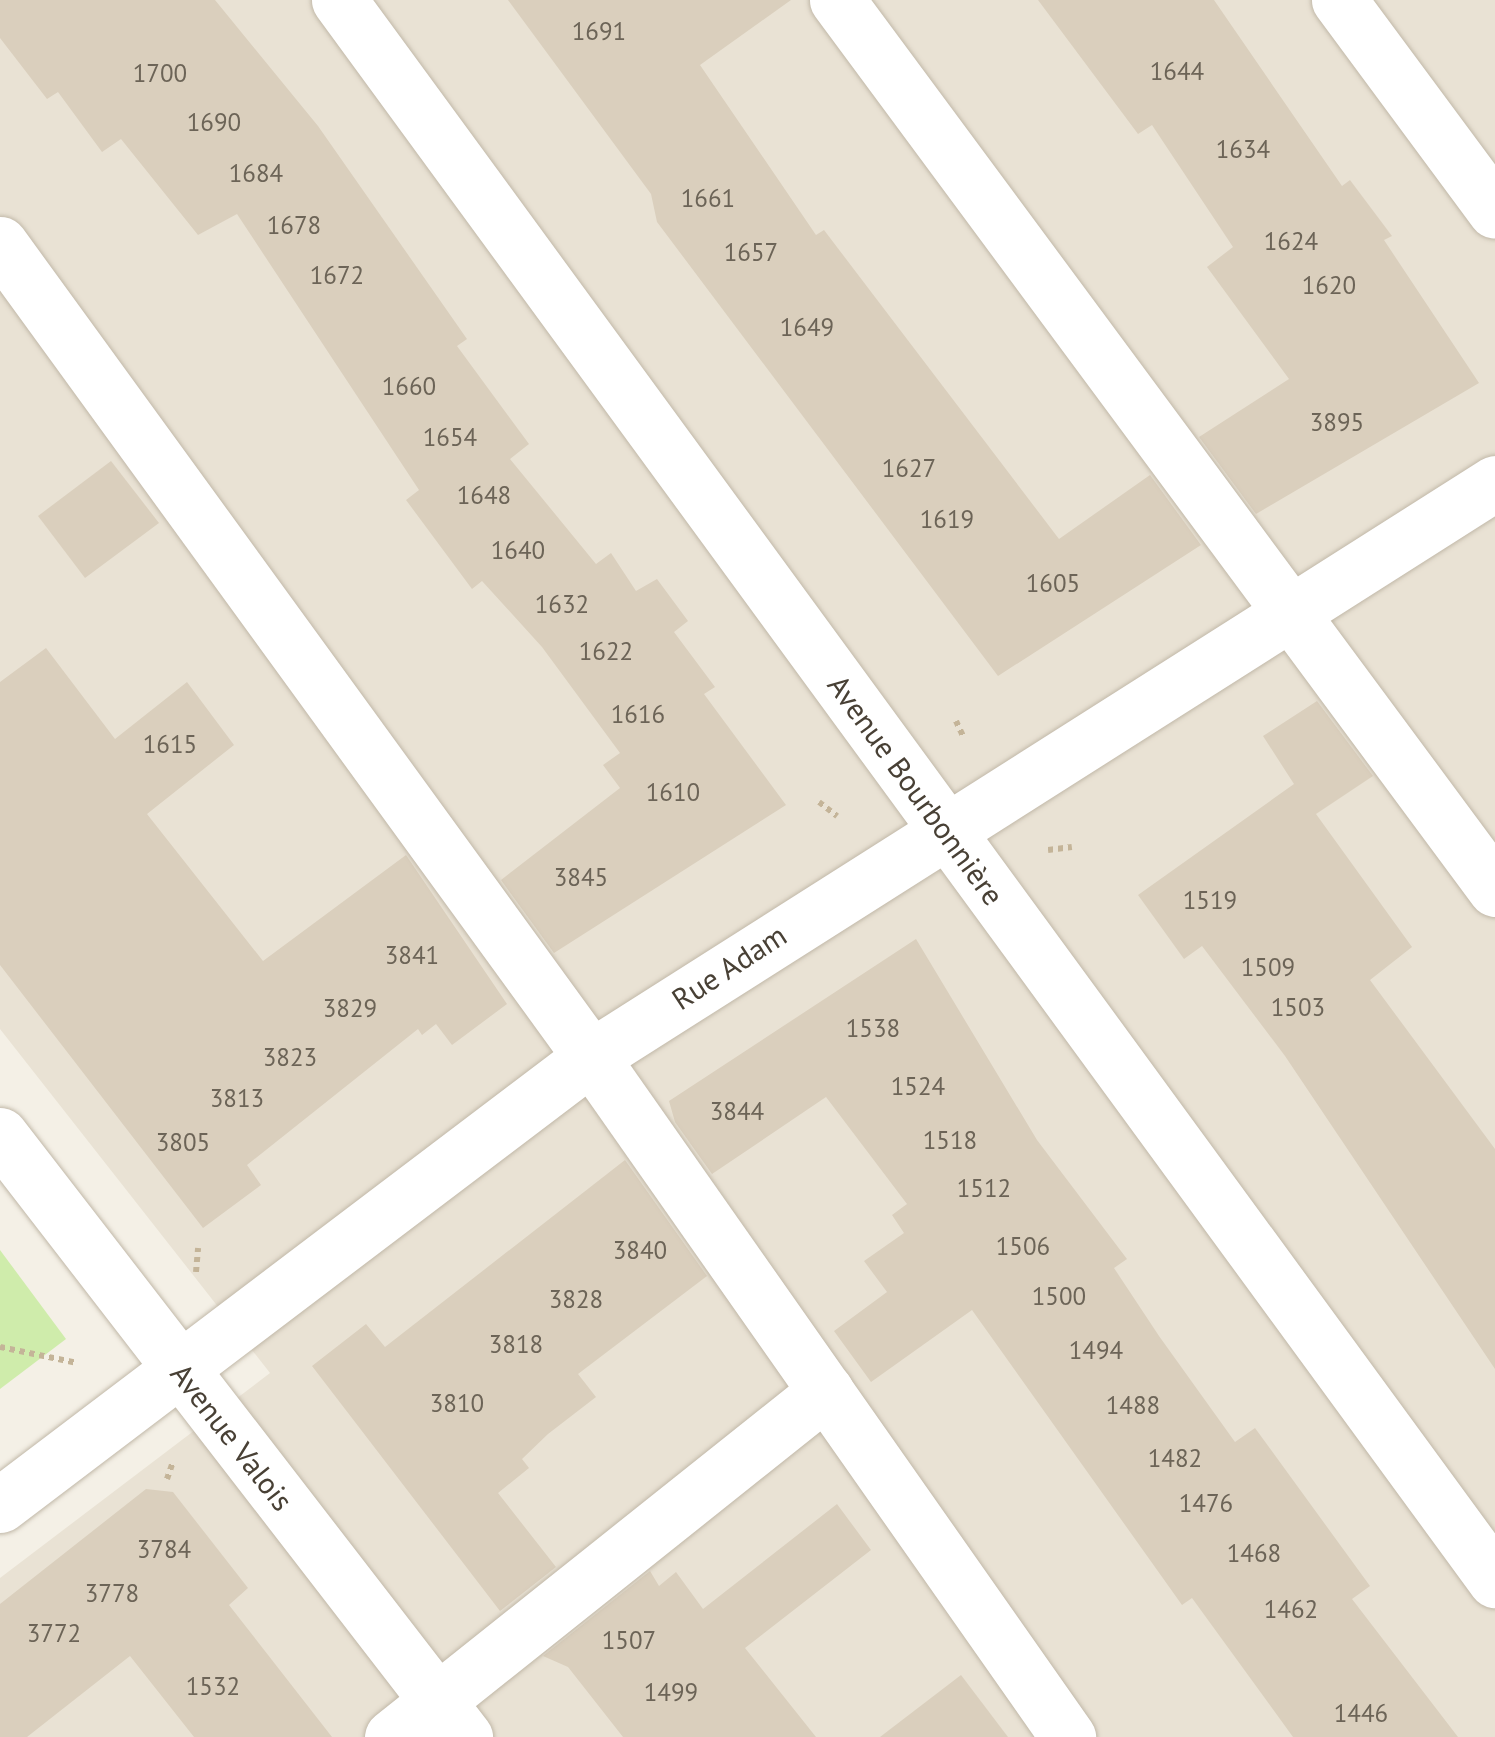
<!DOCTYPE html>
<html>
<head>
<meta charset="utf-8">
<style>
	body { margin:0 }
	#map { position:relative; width:1495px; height:1737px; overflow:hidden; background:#f4f0e6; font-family:"PT Sans",sans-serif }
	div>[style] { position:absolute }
	.residential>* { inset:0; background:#e9e2d4 }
	.green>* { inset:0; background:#cfecab }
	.building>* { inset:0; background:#dacfbd }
	.path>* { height:6px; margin-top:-3px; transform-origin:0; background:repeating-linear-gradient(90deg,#c4b498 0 5px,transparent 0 10px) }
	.roads { filter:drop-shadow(0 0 2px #c1b8a8) drop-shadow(0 0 2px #c1b8a8) }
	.minor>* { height:55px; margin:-27.5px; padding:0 27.5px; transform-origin:27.5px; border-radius:27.5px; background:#fff }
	span { translate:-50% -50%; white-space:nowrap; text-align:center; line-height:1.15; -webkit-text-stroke:8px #fff; paint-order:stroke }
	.number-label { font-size:25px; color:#6c6457 }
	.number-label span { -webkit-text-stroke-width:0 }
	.street-label { font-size:30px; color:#484035 }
</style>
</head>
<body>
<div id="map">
	<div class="residential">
		<i style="clip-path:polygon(0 0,1495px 0,1495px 1737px,0 1737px,0 1578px,270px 1373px,0 1029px)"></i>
	</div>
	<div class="green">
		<i style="clip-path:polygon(0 1250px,66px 1339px,0 1389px)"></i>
	</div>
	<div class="building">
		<i style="clip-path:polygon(0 0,215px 0,318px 126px,467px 339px,457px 346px,529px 444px,510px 459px,596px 564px,611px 553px,636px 591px,657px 579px,688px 621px,674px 632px,715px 687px,704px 694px,786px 805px,554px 953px,501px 880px,620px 788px,603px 765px,620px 753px,542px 647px,482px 581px,472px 589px,406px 500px,419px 490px,237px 214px,198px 235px,121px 139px,102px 152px,58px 92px,47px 99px,0 38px)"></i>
		<i style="clip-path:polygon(508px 0,791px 0,700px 65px,816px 235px,824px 230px,1059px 539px,1150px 475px,1201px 545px,998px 676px,657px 222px,651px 194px)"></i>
		<i style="clip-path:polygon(1038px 0,1214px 0,1342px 186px,1350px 180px,1392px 236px,1384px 240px,1479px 383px,1256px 514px,1199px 437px,1289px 379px,1207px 267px,1233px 247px,1152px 125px,1138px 134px)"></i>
		<i style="clip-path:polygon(111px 461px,159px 523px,85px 578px,38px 516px)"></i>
		<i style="clip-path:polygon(46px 648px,115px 739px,187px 682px,234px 745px,147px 814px,263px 961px,406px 855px,507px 1004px,452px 1045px,436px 1024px,422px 1035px,418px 1029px,247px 1165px,261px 1185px,203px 1228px,0 965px,0 682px)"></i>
		<i style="clip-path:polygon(1317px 701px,1373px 776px,1316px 814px,1412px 947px,1370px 980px,1495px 1149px,1495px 1369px,1285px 1056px,1202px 946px,1184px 959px,1138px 895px,1294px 784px,1263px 736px)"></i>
		<i style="clip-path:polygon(916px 939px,1037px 1140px,1127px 1259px,1114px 1268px,1159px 1336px,1235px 1442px,1255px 1428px,1370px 1586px,1352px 1599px,1458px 1737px,1293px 1737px,1192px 1598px,1182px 1605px,972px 1310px,871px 1382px,834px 1331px,887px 1292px,864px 1261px,904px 1233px,892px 1215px,907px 1204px,826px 1097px,712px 1174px,675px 1122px,669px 1101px)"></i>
		<i style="clip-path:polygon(625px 1160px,707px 1276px,578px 1374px,596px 1397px,548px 1434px,522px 1459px,529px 1468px,498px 1493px,556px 1567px,500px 1611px,312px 1366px,366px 1324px,385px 1347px)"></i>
		<i style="clip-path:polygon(146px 1489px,173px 1492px,248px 1588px,229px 1605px,332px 1737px,194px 1737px,130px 1656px,27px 1737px,0 1737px,0 1604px)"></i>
		<i style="clip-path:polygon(837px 1504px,871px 1550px,745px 1648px,816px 1737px,623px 1737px,568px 1667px,543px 1656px,650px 1571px,659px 1586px,676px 1572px,703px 1609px)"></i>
		<i style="clip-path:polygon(961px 1675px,1008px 1737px,880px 1737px)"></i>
	</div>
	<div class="path">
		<i style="left:956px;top:721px;width:19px;rotate:65deg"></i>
		<i style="left:819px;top:802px;width:23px;rotate:38deg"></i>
		<i style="left:1048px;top:850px;width:24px;rotate:-7deg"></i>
		<i style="left:196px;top:1272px;width:24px;rotate:-85deg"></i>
		<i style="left:0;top:1347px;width:79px;rotate:11.7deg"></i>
		<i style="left:167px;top:1479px;width:18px;rotate:-71deg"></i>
	</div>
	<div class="roads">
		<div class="minor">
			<i style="left:339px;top:0;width:1958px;rotate:53.81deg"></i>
			<i style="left:837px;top:0;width:1106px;rotate:53.49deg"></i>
			<i style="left:1339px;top:0;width:262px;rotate:53.5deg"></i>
			<i style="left:0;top:244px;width:1005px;rotate:53.99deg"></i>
			<i style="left:591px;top:1057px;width:831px;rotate:54.95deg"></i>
			<i style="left:0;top:1135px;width:761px;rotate:52.32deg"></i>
			<i style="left:0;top:1505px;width:742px;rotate:-37.16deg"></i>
			<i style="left:591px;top:1057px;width:1071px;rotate:-32.41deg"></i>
			<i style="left:392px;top:1737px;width:555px;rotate:-38.56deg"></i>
		</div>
	</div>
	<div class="number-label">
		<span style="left:599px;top:31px">1691</span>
		<span style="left:1177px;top:71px">1644</span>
		<span style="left:160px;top:73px">1700</span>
		<span style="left:214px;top:122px">1690</span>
		<span style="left:1243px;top:149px">1634</span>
		<span style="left:256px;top:173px">1684</span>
		<span style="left:708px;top:198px">1661</span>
		<span style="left:294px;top:225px">1678</span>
		<span style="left:1291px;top:241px">1624</span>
		<span style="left:751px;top:252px">1657</span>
		<span style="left:337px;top:275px">1672</span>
		<span style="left:1329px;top:285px">1620</span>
		<span style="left:807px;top:327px">1649</span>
		<span style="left:409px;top:386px">1660</span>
		<span style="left:1337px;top:422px">3895</span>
		<span style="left:450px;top:437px">1654</span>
		<span style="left:909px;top:468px">1627</span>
		<span style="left:484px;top:495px">1648</span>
		<span style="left:947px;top:519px">1619</span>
		<span style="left:518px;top:550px">1640</span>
		<span style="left:1053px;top:583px">1605</span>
		<span style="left:562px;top:604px">1632</span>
		<span style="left:606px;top:651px">1622</span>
		<span style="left:638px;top:714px">1616</span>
		<span style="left:170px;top:744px">1615</span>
		<span style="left:673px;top:792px">1610</span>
		<span style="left:581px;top:877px">3845</span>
		<span style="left:1210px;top:900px">1519</span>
		<span style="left:412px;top:955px">3841</span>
		<span style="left:1268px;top:967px">1509</span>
		<span style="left:1298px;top:1007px">1503</span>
		<span style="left:350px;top:1008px">3829</span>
		<span style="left:873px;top:1028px">1538</span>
		<span style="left:290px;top:1057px">3823</span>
		<span style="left:918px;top:1086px">1524</span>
		<span style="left:237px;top:1098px">3813</span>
		<span style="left:737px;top:1111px">3844</span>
		<span style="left:950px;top:1140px">1518</span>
		<span style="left:183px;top:1142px">3805</span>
		<span style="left:984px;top:1188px">1512</span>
		<span style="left:1023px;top:1246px">1506</span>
		<span style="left:640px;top:1250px">3840</span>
		<span style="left:1059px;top:1296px">1500</span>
		<span style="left:576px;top:1299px">3828</span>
		<span style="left:516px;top:1344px">3818</span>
		<span style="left:1096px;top:1350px">1494</span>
		<span style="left:457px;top:1403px">3810</span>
		<span style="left:1133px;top:1405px">1488</span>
		<span style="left:1175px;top:1458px">1482</span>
		<span style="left:1206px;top:1503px">1476</span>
		<span style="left:164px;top:1549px">3784</span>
		<span style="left:1254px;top:1553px">1468</span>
		<span style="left:112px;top:1593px">3778</span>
		<span style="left:1291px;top:1609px">1462</span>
		<span style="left:54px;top:1633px">3772</span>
		<span style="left:629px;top:1640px">1507</span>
		<span style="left:213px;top:1686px">1532</span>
		<span style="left:671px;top:1692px">1499</span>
		<span style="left:1361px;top:1713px">1446</span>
	</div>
	<div class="street-label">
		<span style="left:916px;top:790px;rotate:54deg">Avenue Bourbonnière</span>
		<span style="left:729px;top:967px;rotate:-33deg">Rue Adam</span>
		<span style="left:232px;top:1437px;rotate:52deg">Avenue Valois</span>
	</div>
</div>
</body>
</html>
